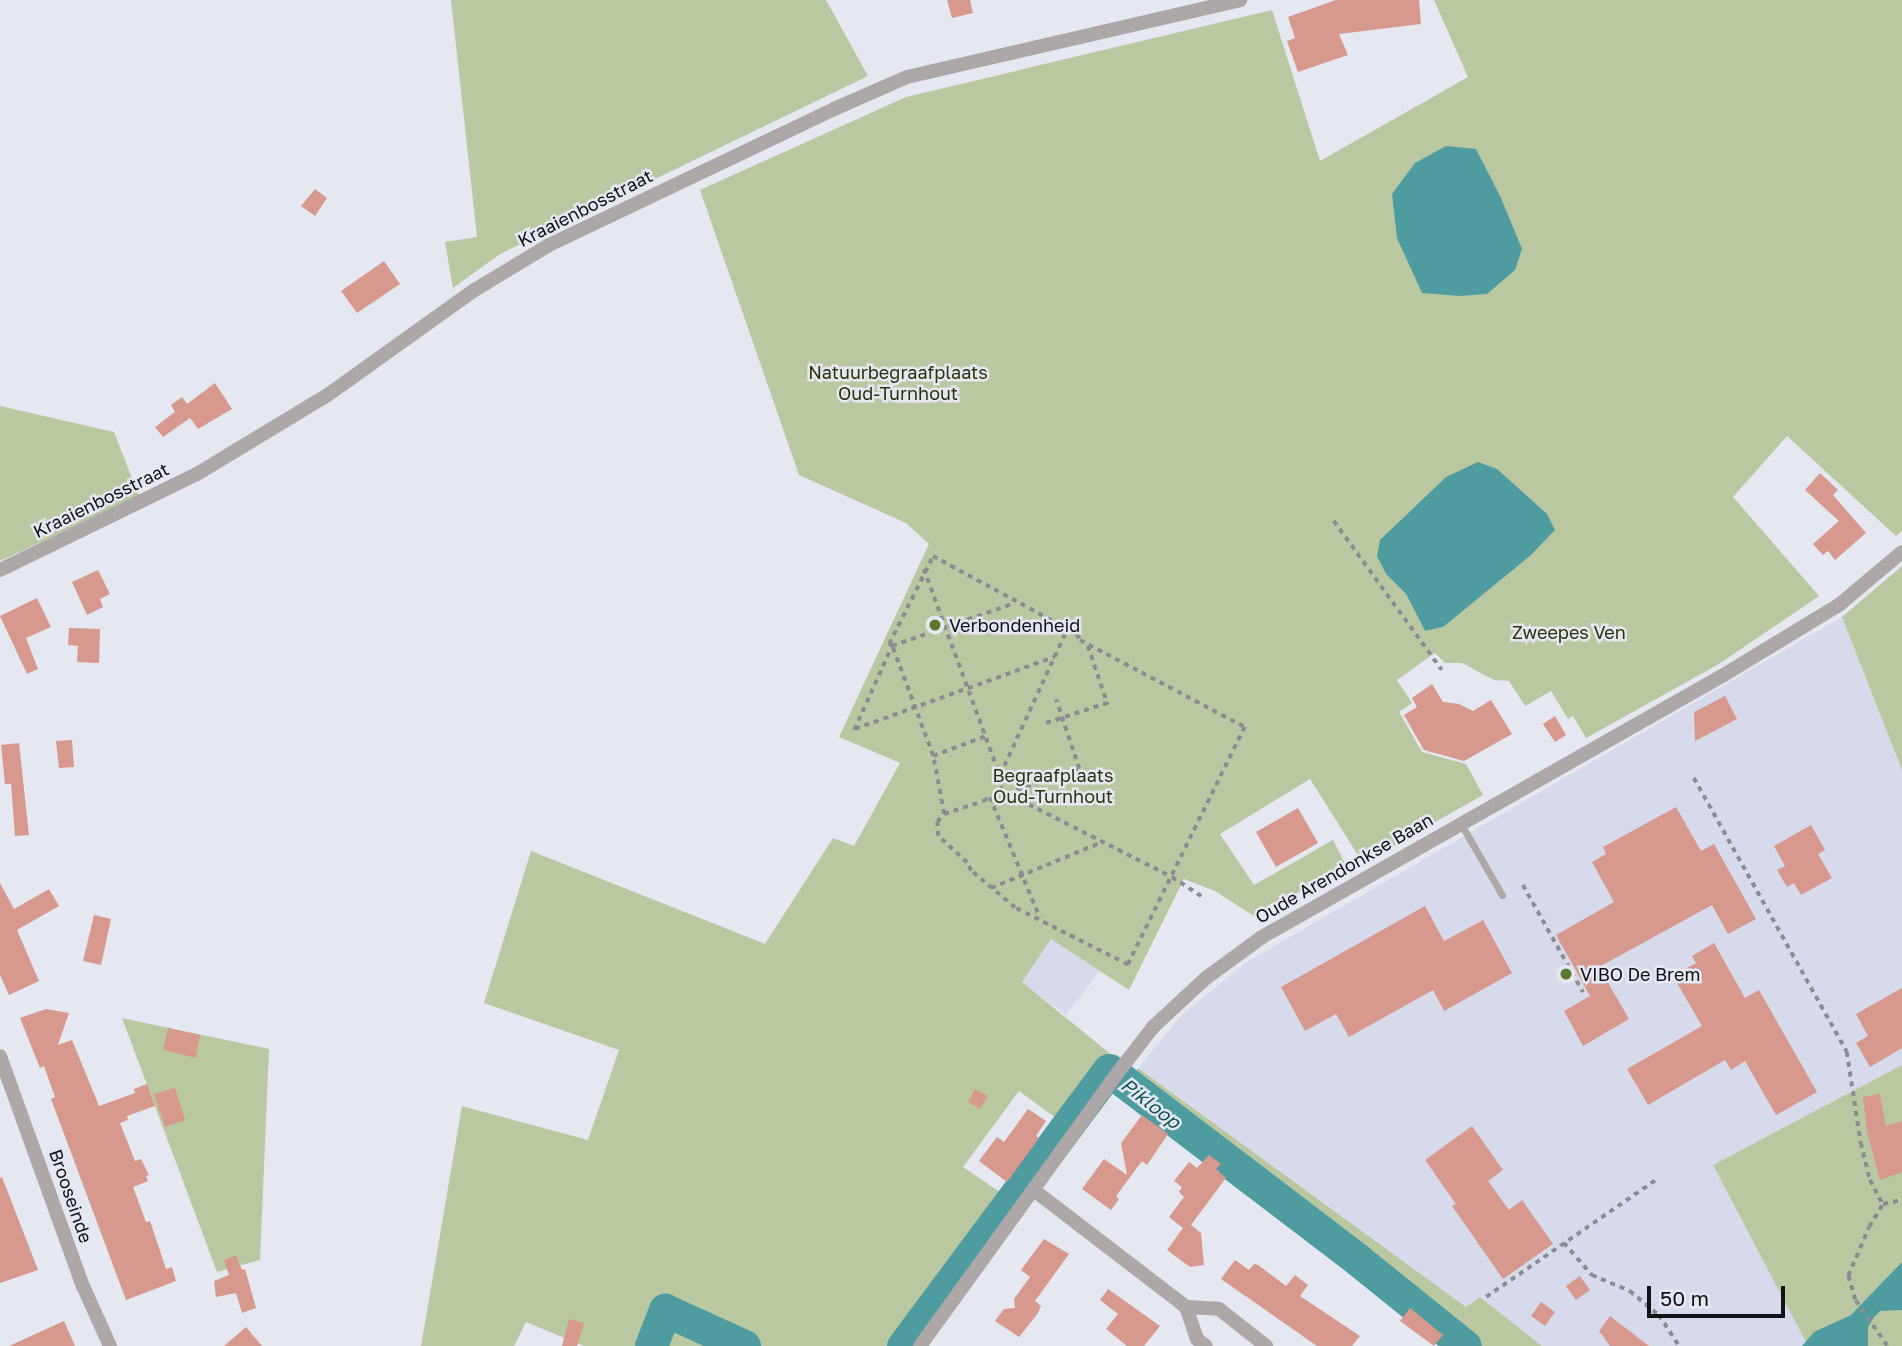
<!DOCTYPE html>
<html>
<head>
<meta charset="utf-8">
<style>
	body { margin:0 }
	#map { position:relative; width:1902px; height:1346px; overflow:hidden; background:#e5e7f1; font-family:"Golos Text",sans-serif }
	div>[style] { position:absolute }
	.built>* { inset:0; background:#d7daeb }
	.green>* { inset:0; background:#bac8a1 }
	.water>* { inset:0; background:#4e9c9f }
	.river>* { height:33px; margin:-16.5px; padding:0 16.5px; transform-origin:16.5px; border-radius:16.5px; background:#4e9c9f }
	.building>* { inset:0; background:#d7988e }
	.path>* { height:3.5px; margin-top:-1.75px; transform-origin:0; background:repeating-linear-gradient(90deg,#8a8c93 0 5px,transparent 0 10px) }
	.lane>* { height:7px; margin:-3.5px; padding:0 3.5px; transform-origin:3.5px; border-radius:3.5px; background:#ada7a8 }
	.street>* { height:14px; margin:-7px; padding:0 7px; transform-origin:7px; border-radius:7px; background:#ada7a8 }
	.dots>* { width:19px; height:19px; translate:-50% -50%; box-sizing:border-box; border:4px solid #e5e7f1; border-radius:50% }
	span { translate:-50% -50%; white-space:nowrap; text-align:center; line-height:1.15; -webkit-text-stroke:5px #e5e7f1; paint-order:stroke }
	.street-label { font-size:18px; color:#111215 }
	.park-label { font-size:18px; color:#28340a }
	.poi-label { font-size:18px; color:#111215 }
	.left { translate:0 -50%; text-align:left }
	.water-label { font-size:19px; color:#105558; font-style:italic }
	.scale { position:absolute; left:1647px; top:1286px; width:138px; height:32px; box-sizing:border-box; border:4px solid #111215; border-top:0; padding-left:9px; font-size:21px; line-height:24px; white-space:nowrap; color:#111215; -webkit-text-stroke:5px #e5e7f1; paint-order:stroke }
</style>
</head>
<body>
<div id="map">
	<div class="built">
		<i style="clip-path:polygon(1842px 617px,1902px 770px,1902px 1065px,1713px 1165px,1808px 1346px,1542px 1346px,1481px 1297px,1466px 1307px,1138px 1068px,1182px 1015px,1245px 963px)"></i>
		<i style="clip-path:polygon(1051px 939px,1100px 971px,1066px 1015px,1021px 982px)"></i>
	</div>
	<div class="green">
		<i style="clip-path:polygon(451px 0,826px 0,868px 76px,500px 254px,453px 288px,445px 242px,477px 237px)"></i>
		<i style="clip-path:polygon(evenodd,1434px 0,1902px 0,1902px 531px,1896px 536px,1787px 436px,1733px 497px,1819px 596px,1719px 664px,1586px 738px,1573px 716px,1568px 719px,1551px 691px,1525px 706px,1509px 681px,1494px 680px,1462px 663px,1445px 663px,1435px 653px,1397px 680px,1412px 703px,1399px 712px,1422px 752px,1466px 764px,1483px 795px,1363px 863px,1310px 779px,1220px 834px,1254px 885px,1333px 840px,1347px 867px,1254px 916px,1215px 891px,1184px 879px,1129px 990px,1051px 939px,1022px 982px,1113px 1056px,1064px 1124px,1019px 1091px,963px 1167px,1007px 1197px,894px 1346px,584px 1346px,526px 1322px,514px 1346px,421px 1346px,462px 1106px,588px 1140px,619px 1050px,484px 1003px,531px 851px,765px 944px,833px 838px,854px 846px,900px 763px,839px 737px,929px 544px,906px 523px,799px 475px,700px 190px,906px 97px,1272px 10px,1320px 161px,1468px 77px,1434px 0,1378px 556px,1530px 556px,1442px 627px,1425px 631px,1406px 594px,1386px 574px,1378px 556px)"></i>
		<i style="clip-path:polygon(0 406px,114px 432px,139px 496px,0 561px)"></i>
		<i style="clip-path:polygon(1902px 566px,1902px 770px,1842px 617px)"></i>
		<i style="clip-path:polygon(122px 1018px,269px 1049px,260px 1260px,217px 1272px)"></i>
		<i style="clip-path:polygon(1902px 1065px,1902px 1346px,1808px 1346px,1713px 1165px)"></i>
		<i style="clip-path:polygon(1138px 1068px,1466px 1307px,1480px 1297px,1542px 1346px,1462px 1346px,1358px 1260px,1126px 1083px)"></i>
	</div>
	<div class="water">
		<i style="clip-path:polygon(1446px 146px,1476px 149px,1501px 198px,1522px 249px,1515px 270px,1487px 294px,1460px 296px,1422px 293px,1397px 238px,1392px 194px,1415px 163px)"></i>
		<i style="clip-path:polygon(1478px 462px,1497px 469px,1547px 514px,1555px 530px,1530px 556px,1443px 627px,1425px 631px,1406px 594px,1386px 574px,1377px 556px,1380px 540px,1446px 477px)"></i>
		<i style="clip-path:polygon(1902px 1262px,1902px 1310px,1880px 1311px,1874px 1317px,1868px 1327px,1868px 1346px,1802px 1346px,1814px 1332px,1851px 1315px)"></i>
	</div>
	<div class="river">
		<i style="left:651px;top:1346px;width:39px;rotate:-69deg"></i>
		<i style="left:665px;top:1310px;width:87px;rotate:24.5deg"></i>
		<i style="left:903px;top:1346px;width:344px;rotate:-53.3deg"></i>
		<i style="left:1109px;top:1070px;width:313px;rotate:37.3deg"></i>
		<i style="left:1358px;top:1260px;width:137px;rotate:38.8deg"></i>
	</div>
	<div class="building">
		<i style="clip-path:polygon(947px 0,970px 0,973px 13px,952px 18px)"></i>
		<i style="clip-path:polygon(1336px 0,1419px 0,1421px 24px,1339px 34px,1348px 55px,1298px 72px,1287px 41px,1295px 38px,1288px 17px)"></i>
		<i style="clip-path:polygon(315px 189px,327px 198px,315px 216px,301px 206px)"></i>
		<i style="clip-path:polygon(384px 261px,400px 284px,357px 313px,341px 291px)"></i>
		<i style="clip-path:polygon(215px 383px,232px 409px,198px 429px,190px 418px,163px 437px,155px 427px,175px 412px,171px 405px,182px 397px,187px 404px)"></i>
		<i style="clip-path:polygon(1820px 473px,1838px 490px,1833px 495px,1866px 533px,1835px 560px,1828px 551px,1823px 555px,1813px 544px,1839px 521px,1805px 490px)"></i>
		<i style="clip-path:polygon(98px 570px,110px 594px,100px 599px,103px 607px,87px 615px,72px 582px)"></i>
		<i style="clip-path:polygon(37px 598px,51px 627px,26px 638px,38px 669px,27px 674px,0 616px)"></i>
		<i style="clip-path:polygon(69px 628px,100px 629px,99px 663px,77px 662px,78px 646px,68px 645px)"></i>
		<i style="clip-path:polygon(1432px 684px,1443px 702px,1459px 704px,1473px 711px,1491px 700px,1512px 734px,1464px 761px,1424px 750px,1404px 715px,1417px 707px,1412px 698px)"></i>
		<i style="clip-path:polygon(1725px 696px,1737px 719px,1695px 741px,1694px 712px)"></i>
		<i style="clip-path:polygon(1555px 716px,1566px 735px,1555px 742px,1543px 724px)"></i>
		<i style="clip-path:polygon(72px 740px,74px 767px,59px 768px,56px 741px)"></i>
		<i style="clip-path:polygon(19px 743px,29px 835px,15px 836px,11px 784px,5px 784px,1px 745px)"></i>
		<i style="clip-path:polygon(1676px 807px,1701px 851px,1714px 844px,1756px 919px,1728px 934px,1712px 905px,1599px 967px,1629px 1019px,1583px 1046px,1564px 1011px,1590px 996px,1556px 935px,1614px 902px,1592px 862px,1606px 854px,1603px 847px)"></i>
		<i style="clip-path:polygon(1298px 808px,1318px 843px,1276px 867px,1256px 832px)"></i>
		<i style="clip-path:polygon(1811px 825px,1825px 850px,1818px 854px,1832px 878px,1801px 895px,1794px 883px,1787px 887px,1777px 870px,1785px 866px,1774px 846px)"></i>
		<i style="clip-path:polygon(0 883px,14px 909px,49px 889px,59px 906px,17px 930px,39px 981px,9px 995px,0 975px)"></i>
		<i style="clip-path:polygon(1425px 906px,1444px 941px,1483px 920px,1512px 973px,1444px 1011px,1433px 990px,1349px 1037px,1336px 1014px,1305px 1031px,1281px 987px)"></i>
		<i style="clip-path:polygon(94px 915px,111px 919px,101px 965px,83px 961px)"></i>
		<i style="clip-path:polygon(1714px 943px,1745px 998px,1759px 990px,1817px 1092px,1776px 1115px,1745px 1061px,1731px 1070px,1725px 1060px,1648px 1105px,1627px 1069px,1702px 1026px,1673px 976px,1696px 963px,1692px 956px)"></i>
		<i style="clip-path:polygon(1902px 988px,1902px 1048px,1870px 1067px,1856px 1043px,1868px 1036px,1856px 1014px)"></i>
		<i style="clip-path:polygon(46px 1009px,69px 1013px,58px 1045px,72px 1040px,99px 1106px,135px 1093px,134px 1089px,147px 1084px,155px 1106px,127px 1116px,128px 1120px,120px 1123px,135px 1161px,141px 1159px,149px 1175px,146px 1176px,148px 1181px,133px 1187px,146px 1222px,150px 1221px,166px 1269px,172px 1267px,176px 1281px,126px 1300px,51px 1099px,55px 1097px,44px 1066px,40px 1068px,20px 1018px)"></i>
		<i style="clip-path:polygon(168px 1028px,200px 1035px,196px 1058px,163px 1050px)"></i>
		<i style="clip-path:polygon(175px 1088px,185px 1120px,165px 1127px,154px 1094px)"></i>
		<i style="clip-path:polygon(975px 1089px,988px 1096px,980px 1109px,968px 1102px)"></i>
		<i style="clip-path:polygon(1880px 1094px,1886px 1126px,1902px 1121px,1902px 1172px,1880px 1180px,1867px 1132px,1863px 1097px)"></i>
		<i style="clip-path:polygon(1028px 1109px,1046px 1121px,1036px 1136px,1039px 1138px,1007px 1182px,979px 1161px,997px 1137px,1004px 1142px)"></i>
		<i style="clip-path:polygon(1142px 1115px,1168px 1134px,1147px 1165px,1142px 1161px,1116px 1196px,1119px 1199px,1111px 1210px,1082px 1189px,1104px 1159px,1127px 1175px,1121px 1143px)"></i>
		<i style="clip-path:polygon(1472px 1126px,1503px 1170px,1488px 1181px,1509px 1210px,1522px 1200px,1553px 1244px,1503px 1279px,1452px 1206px,1456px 1204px,1425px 1160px)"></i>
		<i style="clip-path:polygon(1209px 1155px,1221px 1164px,1216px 1169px,1226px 1178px,1191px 1225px,1201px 1233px,1204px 1265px,1190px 1267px,1167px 1250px,1183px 1228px,1169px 1217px,1184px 1197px,1179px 1192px,1182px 1187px,1174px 1181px,1189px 1162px,1197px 1168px)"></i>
		<i style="clip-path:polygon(2px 1177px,38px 1270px,0 1283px,0 1178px)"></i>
		<i style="clip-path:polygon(1044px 1239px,1069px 1254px,1035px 1301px,1041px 1306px,1038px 1313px,1019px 1337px,995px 1321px,1004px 1309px,1015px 1308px,1014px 1299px,1030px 1277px,1021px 1270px)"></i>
		<i style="clip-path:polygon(236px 1255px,242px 1270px,245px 1269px,256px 1308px,242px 1313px,236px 1293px,216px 1297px,214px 1281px,229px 1275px,224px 1260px)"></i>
		<i style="clip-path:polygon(1235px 1260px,1249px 1270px,1254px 1264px,1258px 1265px,1286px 1286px,1295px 1275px,1308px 1285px,1300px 1296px,1360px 1336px,1352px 1346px,1317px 1346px,1221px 1279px)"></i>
		<i style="clip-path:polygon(1580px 1276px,1590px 1290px,1576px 1300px,1566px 1286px)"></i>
		<i style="clip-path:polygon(1108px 1289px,1160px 1326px,1144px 1346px,1127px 1346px,1106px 1329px,1118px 1314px,1100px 1300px)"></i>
		<i style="clip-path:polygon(1541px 1302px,1555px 1312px,1545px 1326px,1531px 1316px)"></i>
		<i style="clip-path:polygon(1410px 1308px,1443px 1335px,1434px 1346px,1400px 1321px)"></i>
		<i style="clip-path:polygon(1610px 1316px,1649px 1346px,1610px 1346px,1599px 1331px)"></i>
		<i style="clip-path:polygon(569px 1319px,584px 1323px,577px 1346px,562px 1346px)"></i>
		<i style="clip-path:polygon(64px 1321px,75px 1346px,9px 1346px)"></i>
		<i style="clip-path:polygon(246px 1327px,262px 1346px,224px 1346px)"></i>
	</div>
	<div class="path">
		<i style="left:1334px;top:521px;width:184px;rotate:54.1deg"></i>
		<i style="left:924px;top:569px;width:211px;rotate:69.8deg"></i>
		<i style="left:997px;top:767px;width:24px;rotate:78deg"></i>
		<i style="left:1088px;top:646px;width:62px;rotate:71.3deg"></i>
		<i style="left:1046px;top:723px;width:64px;rotate:-18.2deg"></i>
		<i style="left:855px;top:729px;width:212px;rotate:-19.9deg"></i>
		<i style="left:854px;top:730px;width:92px;rotate:-65.7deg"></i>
		<i style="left:892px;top:646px;width:4px;rotate:-146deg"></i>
		<i style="left:889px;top:644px;width:98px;rotate:-63.4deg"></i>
		<i style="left:933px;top:556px;width:164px;rotate:28.4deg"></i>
		<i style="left:1077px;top:634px;width:7px;rotate:63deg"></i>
		<i style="left:1080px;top:640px;width:187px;rotate:27.8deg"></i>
		<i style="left:1245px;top:727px;width:265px;rotate:116.2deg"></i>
		<i style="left:1128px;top:965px;width:127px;rotate:-153.2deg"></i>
		<i style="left:1015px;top:908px;width:57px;rotate:-139.9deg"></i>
		<i style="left:971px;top:871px;width:9px;rotate:-117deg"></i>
		<i style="left:967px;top:863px;width:40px;rotate:-137deg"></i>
		<i style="left:938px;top:836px;width:14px;rotate:-94deg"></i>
		<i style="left:937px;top:822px;width:11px;rotate:-49deg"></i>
		<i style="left:944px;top:814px;width:41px;rotate:-18.4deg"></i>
		<i style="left:983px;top:801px;width:22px;rotate:-30deg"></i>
		<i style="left:933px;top:756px;width:57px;rotate:-20.7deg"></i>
		<i style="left:1000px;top:775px;width:161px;rotate:-65.3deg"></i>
		<i style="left:1694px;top:778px;width:314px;rotate:60.8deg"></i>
		<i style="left:1847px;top:1052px;width:92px;rotate:81.3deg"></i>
		<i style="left:1861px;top:1143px;width:38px;rotate:76deg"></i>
		<i style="left:1870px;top:1180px;width:27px;rotate:62deg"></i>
		<i style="left:1002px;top:791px;width:191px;rotate:26.8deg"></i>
		<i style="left:1172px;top:877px;width:38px;rotate:33deg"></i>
		<i style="left:1007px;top:793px;width:76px;rotate:-18.4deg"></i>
		<i style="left:1079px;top:769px;width:73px;rotate:-108.4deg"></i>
		<i style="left:990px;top:797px;width:131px;rotate:67.5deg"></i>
		<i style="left:944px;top:814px;width:59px;rotate:-100.7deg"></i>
		<i style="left:933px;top:756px;width:117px;rotate:-110.4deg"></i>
		<i style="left:892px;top:646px;width:130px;rotate:-19.3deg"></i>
		<i style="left:1523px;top:885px;width:123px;rotate:60.7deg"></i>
		<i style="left:991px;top:888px;width:120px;rotate:-22.5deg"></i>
		<i style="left:1564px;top:1243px;width:43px;rotate:48.8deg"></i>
		<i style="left:1592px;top:1275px;width:41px;rotate:22.8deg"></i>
		<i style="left:1630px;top:1291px;width:38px;rotate:40deg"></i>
		<i style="left:1659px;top:1315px;width:37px;rotate:57deg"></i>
		<i style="left:1486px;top:1297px;width:208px;rotate:-34.6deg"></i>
		<i style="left:1887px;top:1346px;width:56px;rotate:-124.8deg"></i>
		<i style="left:1855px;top:1300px;width:25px;rotate:-106deg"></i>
		<i style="left:1848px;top:1276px;width:53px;rotate:-66.8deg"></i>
		<i style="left:1869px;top:1227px;width:27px;rotate:-59deg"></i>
		<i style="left:1883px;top:1204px;width:19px;rotate:-12deg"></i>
	</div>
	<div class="lane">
		<i style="left:1461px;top:824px;width:82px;rotate:60deg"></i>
	</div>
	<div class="street">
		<i style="left:0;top:570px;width:219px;rotate:-26deg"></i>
		<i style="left:197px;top:474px;width:154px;rotate:-31.2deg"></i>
		<i style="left:329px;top:394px;width:177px;rotate:-35.6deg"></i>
		<i style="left:473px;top:291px;width:89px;rotate:-31.2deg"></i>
		<i style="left:549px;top:245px;width:316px;rotate:-25.5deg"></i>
		<i style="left:834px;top:109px;width:80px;rotate:-23.7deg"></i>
		<i style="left:907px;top:77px;width:342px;rotate:-13deg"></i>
		<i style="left:0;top:1056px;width:245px;rotate:70.2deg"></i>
		<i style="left:83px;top:1286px;width:66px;rotate:65.8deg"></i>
		<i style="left:1035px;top:1191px;width:190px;rotate:37.5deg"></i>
		<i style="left:1186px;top:1307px;width:34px;rotate:71deg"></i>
		<i style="left:1197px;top:1339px;width:11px;rotate:38deg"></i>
		<i style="left:1186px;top:1307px;width:33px;rotate:3deg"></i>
		<i style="left:1219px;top:1309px;width:60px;rotate:38.2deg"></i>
		<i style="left:920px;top:1346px;width:346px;rotate:-54.1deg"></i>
		<i style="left:1123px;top:1066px;width:49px;rotate:-52.4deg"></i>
		<i style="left:1153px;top:1027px;width:72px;rotate:-42.8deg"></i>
		<i style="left:1206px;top:978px;width:69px;rotate:-36.2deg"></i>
		<i style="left:1262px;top:937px;width:529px;rotate:-29.57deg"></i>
		<i style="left:1722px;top:676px;width:137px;rotate:-31.3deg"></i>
		<i style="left:1839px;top:605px;width:82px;rotate:-40.1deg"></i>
	</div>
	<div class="dots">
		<i style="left:935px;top:625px;background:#5b782c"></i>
		<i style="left:1566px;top:974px;background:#5b782c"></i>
	</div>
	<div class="street-label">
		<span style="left:585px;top:208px;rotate:-27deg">Kraaienbosstraat</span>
		<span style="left:101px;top:500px;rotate:-26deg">Kraaienbosstraat</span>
		<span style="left:1344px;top:868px;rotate:-30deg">Oude Arendonkse Baan</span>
		<span style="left:71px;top:1196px;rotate:71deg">Brooseinde</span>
	</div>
	<div class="park-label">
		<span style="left:898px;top:383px">Natuurbegraafplaats<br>Oud-Turnhout</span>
		<span style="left:1569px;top:632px">Zweepes Ven</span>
		<span style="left:1053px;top:786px">Begraafplaats<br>Oud-Turnhout</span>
	</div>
	<div class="poi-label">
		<span class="left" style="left:949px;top:625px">Verbondenheid</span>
		<span class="left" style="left:1580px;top:974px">VIBO De Brem</span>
	</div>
	<div class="water-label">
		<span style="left:1151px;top:1103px;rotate:38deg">Pikloop</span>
	</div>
	<div class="scale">50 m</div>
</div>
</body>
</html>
